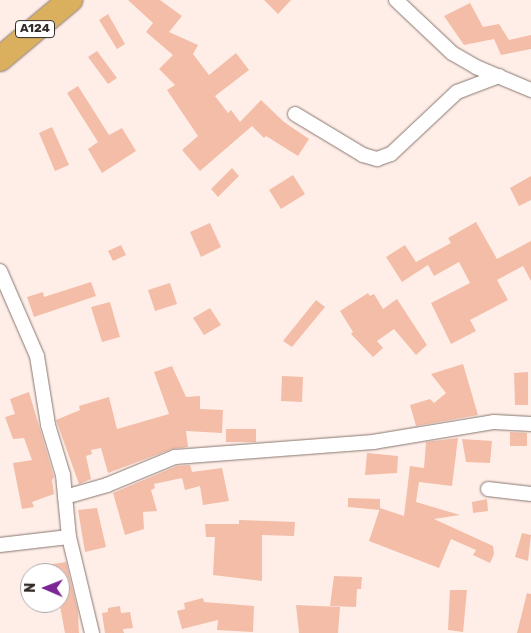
<!DOCTYPE html>
<html>
<head>
<meta charset="utf-8">
<style>
	body { margin:0 }
	#map { position:relative; width:531px; height:633px; overflow:hidden; background:#ffeee8; font-family:Rubik,sans-serif }
	div>[style] { position:absolute }
	.building>* { inset:0; background:#f3bda8 }
	.roads { filter:drop-shadow(0 0 1px #897770) drop-shadow(0 0 1px #897770) }
	.minor>* { height:14px; margin:-7px; padding:0 7px; transform-origin:7px; border-radius:7px; background:#fff }
	.trunk>* { height:24px; margin:-12px; padding:0 12px; transform-origin:12px; border-radius:12px; background:#dab05e }
	span { translate:-50% -50%; white-space:nowrap; text-align:center; line-height:1.15; -webkit-text-stroke:4px #fff; paint-order:stroke }
	.shield-label span { padding:1px 4px; background:#fff; border:1px solid; border-radius:4px; -webkit-text-stroke-width:0 }
	.shield-label { font-size:12px; color:#322a27; font-weight:700 }
	.north { position:absolute; left:20px; top:563px; width:50px; height:50px; box-sizing:border-box; background:#fff; border:1px solid #adaaa9; border-radius:50%; rotate:271deg; font-size:14px; font-weight:700; line-height:20px; text-align:center; color:#322a27 }
	.north::after { content:''; display:block; margin:auto; width:18px; height:22px; background:#7c2796; clip-path:polygon(50% 0,100% 100%,50% 72%,0 100%) }
</style>
</head>
<body>
<div id="map">
	<div class="building">
		<i style="clip-path:polygon(128px 0,160px 0,182px 16px,169px 32px,198px 45px,193px 54px,209px 75px,236px 53px,249px 70px,215px 96px,228px 113px,231px 110px,240px 122px,261px 100px,284px 122px,309px 139px,298px 156px,266px 136px,264px 138px,252px 126px,200px 171px,182px 150px,198px 136px,167px 90px,175px 85px,159px 69px,173px 55px,146px 32px,153px 23px)"></i>
		<i style="clip-path:polygon(264px 0,291px 0,278px 14px)"></i>
		<i style="clip-path:polygon(470px 3px,483px 27px,499px 24px,509px 40px,531px 35px,531px 49px,501px 55px,494px 39px,464px 45px,444px 16px)"></i>
		<i style="clip-path:polygon(108px 14px,125px 44px,117px 49px,99px 20px)"></i>
		<i style="clip-path:polygon(97px 51px,117px 78px,108px 84px,88px 57px)"></i>
		<i style="clip-path:polygon(78px 86px,109px 135px,122px 128px,136px 151px,102px 173px,88px 149px,98px 142px,67px 93px)"></i>
		<i style="clip-path:polygon(52px 127px,69px 165px,55px 171px,39px 133px)"></i>
		<i style="clip-path:polygon(232px 168px,239px 176px,218px 197px,211px 189px)"></i>
		<i style="clip-path:polygon(293px 175px,305px 194px,281px 209px,269px 190px)"></i>
		<i style="clip-path:polygon(531px 176px,531px 200px,519px 206px,510px 188px)"></i>
		<i style="clip-path:polygon(476px 222px,497px 259px,531px 241px,531px 281px,523px 266px,497px 280px,508px 300px,470px 320px,476px 331px,451px 344px,431px 303px,470px 283px,459px 262px,434px 276px,428px 265px,402px 282px,386px 257px,405px 245px,416px 262px,451px 243px,448px 238px)"></i>
		<i style="clip-path:polygon(210px 223px,221px 247px,201px 257px,190px 232px)"></i>
		<i style="clip-path:polygon(121px 245px,126px 255px,113px 261px,108px 251px)"></i>
		<i style="clip-path:polygon(91px 282px,96px 296px,34px 317px,27px 297px,43px 292px,44px 297px)"></i>
		<i style="clip-path:polygon(170px 283px,177px 304px,155px 311px,148px 290px)"></i>
		<i style="clip-path:polygon(368px 293px,370px 296px,374px 294px,383px 309px,397px 299px,427px 345px,416px 355px,394px 329px,377px 341px,383px 348px,373px 357px,351px 334px,353px 332px,340px 311px)"></i>
		<i style="clip-path:polygon(316px 300px,325px 307px,292px 347px,283px 341px)"></i>
		<i style="clip-path:polygon(110px 302px,120px 337px,102px 342px,91px 307px)"></i>
		<i style="clip-path:polygon(210px 308px,221px 325px,204px 335px,193px 318px)"></i>
		<i style="clip-path:polygon(463px 364px,478px 415px,416px 426px,410px 405px,430px 399px,434px 403px,446px 393px,431px 374px)"></i>
		<i style="clip-path:polygon(172px 366px,186px 397px,200px 396px,200px 409px,223px 410px,222px 433px,186px 431px,188px 447px,172px 449px,108px 473px,101px 448px,91px 450px,92px 454px,86px 456px,91px 479px,79px 484px,56px 420px,80px 410px,79px 406px,109px 397px,117px 429px,169px 414px,154px 372px)"></i>
		<i style="clip-path:polygon(528px 372px,528px 405px,515px 405px,514px 373px)"></i>
		<i style="clip-path:polygon(282px 376px,303px 377px,302px 402px,281px 401px)"></i>
		<i style="clip-path:polygon(29px 392px,54px 477px,52px 480px,54px 494px,32px 502px,34px 507px,22px 509px,13px 463px,32px 460px,24px 438px,13px 439px,5px 417px,15px 414px,10px 399px)"></i>
		<i style="clip-path:polygon(226px 429px,256px 429px,256px 442px,226px 442px)"></i>
		<i style="clip-path:polygon(510px 432px,527px 433px,527px 446px,510px 446px)"></i>
		<i style="clip-path:polygon(458px 438px,452px 486px,419px 482px,416px 502px,460px 515px,434px 519px,493px 546px,494px 554px,490px 563px,473px 555px,476px 550px,451px 539px,439px 568px,369px 541px,380px 508px,404px 516px,410px 466px,424px 468px,426px 442px)"></i>
		<i style="clip-path:polygon(462px 439px,492px 441px,490px 463px,466px 462px)"></i>
		<i style="clip-path:polygon(367px 453px,398px 456px,397px 473px,365px 475px)"></i>
		<i style="clip-path:polygon(190px 465px,192px 472px,222px 468px,229px 501px,203px 505px,200px 486px,185px 490px,182px 478px,154px 484px,155px 488px,151px 490px,157px 511px,143px 512px,144px 529px,125px 535px,113px 493px,177px 466px)"></i>
		<i style="clip-path:polygon(348px 498px,380px 499px,380px 510px,348px 507px)"></i>
		<i style="clip-path:polygon(487px 499px,488px 511px,473px 513px,472px 502px)"></i>
		<i style="clip-path:polygon(97px 508px,106px 547px,85px 552px,78px 510px)"></i>
		<i style="clip-path:polygon(239px 520px,295px 522px,294px 536px,262px 535px,262px 581px,213px 575px,215px 537px,206px 537px,205px 524px,239px 524px)"></i>
		<i style="clip-path:polygon(522px 533px,531px 535px,528px 561px,515px 557px)"></i>
		<i style="clip-path:polygon(66px 562px,78px 612px,79px 633px,65px 633px,60px 606px,60px 573px,35px 573px,34px 567px)"></i>
		<i style="clip-path:polygon(334px 576px,362px 577px,361px 589px,357px 589px,356px 607px,330px 606px)"></i>
		<i style="clip-path:polygon(450px 590px,467px 590px,463px 632px,448px 630px)"></i>
		<i style="clip-path:polygon(527px 593px,531px 594px,531px 633px,517px 633px)"></i>
		<i style="clip-path:polygon(203px 598px,204px 602px,254px 606px,253px 632px,217px 630px,218px 620px,182px 629px,177px 611px,185px 609px,184px 603px)"></i>
		<i style="clip-path:polygon(296px 605px,340px 607px,338px 633px,299px 633px)"></i>
		<i style="clip-path:polygon(120px 606px,121px 613px,130px 612px,133px 628px,123px 629px,124px 633px,105px 633px,102px 613px,108px 612px,108px 608px)"></i>
	</div>
	<div class="roads">
		<div class="minor">
			<i style="left:396px;top:0;width:77px;rotate:43.4deg"></i>
			<i style="left:452px;top:53px;width:28px;rotate:30deg"></i>
			<i style="left:476px;top:67px;width:60px;rotate:22.7deg"></i>
			<i style="left:295px;top:114px;width:79px;rotate:31.1deg"></i>
			<i style="left:363px;top:155px;width:15px;rotate:16deg"></i>
			<i style="left:377px;top:159px;width:15px;rotate:-20deg"></i>
			<i style="left:391px;top:154px;width:91px;rotate:-43.2deg"></i>
			<i style="left:457px;top:92px;width:45px;rotate:-20.9deg"></i>
			<i style="left:0;top:271px;width:93px;rotate:66.5deg"></i>
			<i style="left:37px;top:356px;width:70px;rotate:80.9deg"></i>
			<i style="left:48px;top:425px;width:52px;rotate:73.3deg"></i>
			<i style="left:63px;top:475px;width:62px;rotate:84.5deg"></i>
			<i style="left:69px;top:537px;width:99px;rotate:76.5deg"></i>
			<i style="left:488px;top:489px;width:43px;rotate:6.6deg"></i>
			<i style="left:65px;top:497px;width:44px;rotate:-15.9deg"></i>
			<i style="left:107px;top:485px;width:74px;rotate:-22.4deg"></i>
			<i style="left:175px;top:457px;width:199px;rotate:-4.3deg"></i>
			<i style="left:373px;top:442px;width:123px;rotate:-9.4deg"></i>
			<i style="left:494px;top:422px;width:37px;rotate:3deg"></i>
			<i style="left:0;top:545px;width:69px;rotate:-6.6deg"></i>
		</div>
		<div class="trunk">
			<i style="left:0;top:59px;width:92px;rotate:-40.1deg"></i>
		</div>
	</div>
	<div class="shield-label">
		<span style="left:35px;top:29px">A124</span>
	</div>
	<div class="north">N</div>
</div>
</body>
</html>
